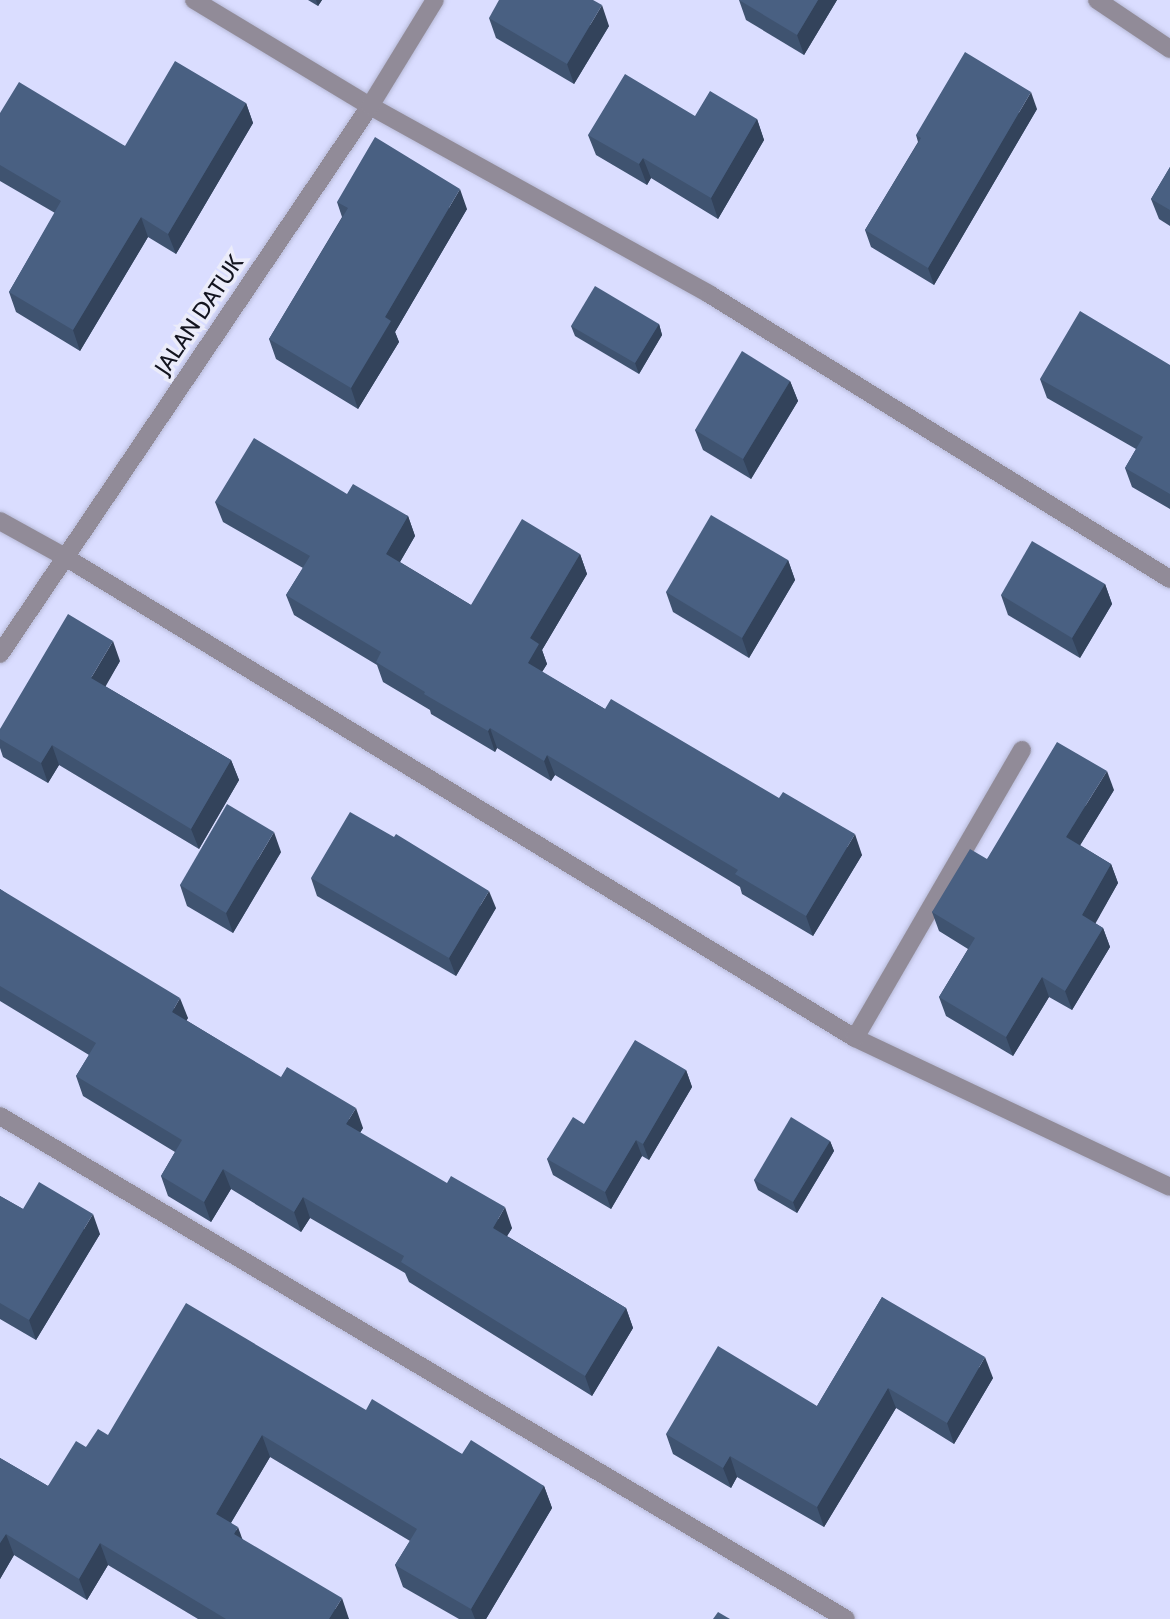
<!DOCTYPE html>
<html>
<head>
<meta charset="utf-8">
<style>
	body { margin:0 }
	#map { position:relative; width:1170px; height:1619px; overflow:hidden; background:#daddff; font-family:Cabin,sans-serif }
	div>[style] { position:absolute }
	.roads { filter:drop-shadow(0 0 2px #b6b9d7) drop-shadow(0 0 2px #b6b9d7) }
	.minor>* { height:18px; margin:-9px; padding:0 9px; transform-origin:9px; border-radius:9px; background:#918b98 }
	.wall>* { inset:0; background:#3f5370 }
	.shaded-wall>* { inset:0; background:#33435b }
	.building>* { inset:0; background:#496082 }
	span { translate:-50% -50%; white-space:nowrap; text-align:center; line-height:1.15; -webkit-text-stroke:7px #ebecfa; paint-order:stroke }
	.street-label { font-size:23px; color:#13141f }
</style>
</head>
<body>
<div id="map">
	<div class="roads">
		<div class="minor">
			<i style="left:194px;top:0;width:205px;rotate:31.1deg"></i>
			<i style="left:370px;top:106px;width:388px;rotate:29deg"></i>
			<i style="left:709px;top:294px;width:542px;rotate:31.73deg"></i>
			<i style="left:1097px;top:0;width:88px;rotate:33.9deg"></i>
			<i style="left:0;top:521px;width:74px;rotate:29deg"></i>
			<i style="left:65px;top:557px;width:925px;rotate:31.34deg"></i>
			<i style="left:855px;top:1038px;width:348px;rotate:25.3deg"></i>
			<i style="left:0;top:654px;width:661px;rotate:-55.97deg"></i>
			<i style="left:370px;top:106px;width:124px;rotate:-58.5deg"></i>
			<i style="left:855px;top:1038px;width:333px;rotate:-59.9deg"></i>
			<i style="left:0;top:1116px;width:984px;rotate:30.73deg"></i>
		</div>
	</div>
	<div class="wall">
		<i style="clip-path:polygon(308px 0,322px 0,318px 6px)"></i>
		<i style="clip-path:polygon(739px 0,837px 0,804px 55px,746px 20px)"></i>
		<i style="clip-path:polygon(489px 18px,609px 26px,574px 84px,496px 38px)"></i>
		<i style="clip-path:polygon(246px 103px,253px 123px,176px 254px,148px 237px,80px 351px,16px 312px,9px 292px,55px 213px,0 181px,0 113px,125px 146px)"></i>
		<i style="clip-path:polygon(1037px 109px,934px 285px,871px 247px,865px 230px,918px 142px,916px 135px)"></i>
		<i style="clip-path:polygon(695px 116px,757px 119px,764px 140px,718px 219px,651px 178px,647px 185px,596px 155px,588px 135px)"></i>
		<i style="clip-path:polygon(1170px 167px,1170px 226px,1159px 219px,1151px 199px)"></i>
		<i style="clip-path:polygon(337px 202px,467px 209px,395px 332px,399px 342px,358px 409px,276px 359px,269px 339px,342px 217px)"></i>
		<i style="clip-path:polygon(659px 324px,662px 335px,639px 374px,575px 336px,571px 326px)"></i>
		<i style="clip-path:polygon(1170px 365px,1170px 509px,1132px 487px,1125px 468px,1136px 449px,1047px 398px,1040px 379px)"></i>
		<i style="clip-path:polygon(790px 381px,798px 401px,751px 479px,703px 450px,695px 430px)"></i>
		<i style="clip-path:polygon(347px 494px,408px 516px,415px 536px,400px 562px,471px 605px,580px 554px,587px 574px,542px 650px,547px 664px,542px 672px,605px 709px,862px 855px,813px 936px,742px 894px,740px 887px,555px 775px,551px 781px,497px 748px,495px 752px,431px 714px,430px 710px,383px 682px,377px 665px,294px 615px,286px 595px,303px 568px,223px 522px,215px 502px)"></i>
		<i style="clip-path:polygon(788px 560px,795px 580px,749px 658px,673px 612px,666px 592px)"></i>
		<i style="clip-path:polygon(1105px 584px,1112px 604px,1080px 658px,1008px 615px,1001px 595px)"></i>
		<i style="clip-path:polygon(120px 661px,105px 686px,231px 760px,239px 780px,199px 849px,59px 765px,48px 783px,3px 757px,0 748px,0 729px)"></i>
		<i style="clip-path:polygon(1114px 790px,1080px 845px,1111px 864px,1118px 883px,1095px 923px,1103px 928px,1110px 947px,1072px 1010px,1049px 997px,1013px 1056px,946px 1016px,939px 997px,968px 949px,939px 931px,932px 912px,987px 859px)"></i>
		<i style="clip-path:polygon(281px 852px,233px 933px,187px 906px,180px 885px)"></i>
		<i style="clip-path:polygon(311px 878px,496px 908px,456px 976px,317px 896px)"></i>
		<i style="clip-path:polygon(0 889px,188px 1018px,186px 1020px,363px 1128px,360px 1133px,512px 1228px,507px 1236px,626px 1308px,633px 1328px,592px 1396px,409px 1282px,405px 1273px,310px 1218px,301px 1232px,231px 1189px,211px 1222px,168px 1196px,161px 1176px,175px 1152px,83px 1096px,76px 1076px,89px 1055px,0 1001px)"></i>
		<i style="clip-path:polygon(686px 1070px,692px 1087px,649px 1160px,642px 1156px,611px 1209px,553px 1175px,547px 1159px,584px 1124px)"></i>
		<i style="clip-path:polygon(830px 1141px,834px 1151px,797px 1213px,758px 1190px,754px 1180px)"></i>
		<i style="clip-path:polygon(0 1196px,23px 1209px,100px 1234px,36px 1340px,0 1319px)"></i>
		<i style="clip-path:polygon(882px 1297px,993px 1378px,954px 1444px,896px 1408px,824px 1527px,737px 1477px,731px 1488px,673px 1454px,666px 1434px,817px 1406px)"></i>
		<i style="clip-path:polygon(366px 1410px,462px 1454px,544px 1486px,552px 1508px,486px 1619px,459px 1619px,403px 1587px,395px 1565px,410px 1541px,270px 1457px,231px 1523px,243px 1540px,349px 1619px,198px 1619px,108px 1565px,87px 1600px,14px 1555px,0 1579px,0 1458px,48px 1486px,86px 1447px,108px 1435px)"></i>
	</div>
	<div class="shaded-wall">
		<i style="clip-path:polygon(316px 0,322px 0,318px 6px)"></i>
		<i style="clip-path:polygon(818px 0,837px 0,804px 55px,797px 35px)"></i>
		<i style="clip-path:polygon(602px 5px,609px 26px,574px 84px,567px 64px)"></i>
		<i style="clip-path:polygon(1031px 92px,1037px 109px,934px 285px,928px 268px)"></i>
		<i style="clip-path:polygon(246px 103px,253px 123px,176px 254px,168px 234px)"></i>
		<i style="clip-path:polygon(757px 119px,764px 140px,718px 219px,711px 198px)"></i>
		<i style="clip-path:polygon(643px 158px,651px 178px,647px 185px,639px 164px)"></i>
		<i style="clip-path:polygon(460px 189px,467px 209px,395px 332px,399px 342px,358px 409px,351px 388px,385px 317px)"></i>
		<i style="clip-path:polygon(141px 217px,148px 237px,80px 351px,73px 330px)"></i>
		<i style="clip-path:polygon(659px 324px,662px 335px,639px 374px,635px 363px)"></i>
		<i style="clip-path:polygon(790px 381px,798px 401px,751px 479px,743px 459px)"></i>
		<i style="clip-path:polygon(408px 516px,415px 536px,393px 574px,386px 554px)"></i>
		<i style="clip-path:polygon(580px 554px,587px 574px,542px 650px,547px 664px,535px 683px,528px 663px,530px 638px)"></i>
		<i style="clip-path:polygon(788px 560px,795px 580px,749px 658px,742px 638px)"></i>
		<i style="clip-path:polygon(1105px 584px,1112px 604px,1080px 658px,1072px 638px)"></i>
		<i style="clip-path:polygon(113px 641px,120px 661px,99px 698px,91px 678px)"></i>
		<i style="clip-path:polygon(490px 728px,497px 748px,495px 752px,488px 731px)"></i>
		<i style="clip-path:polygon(52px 745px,59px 765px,48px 783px,41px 763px)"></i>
		<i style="clip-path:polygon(547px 755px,555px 775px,551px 781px,544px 761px)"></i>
		<i style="clip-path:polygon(231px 760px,239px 780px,199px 849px,191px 829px)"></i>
		<i style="clip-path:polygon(1107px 771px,1114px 790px,1073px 857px,1066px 837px)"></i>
		<i style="clip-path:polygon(274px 832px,281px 852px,233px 933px,226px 913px)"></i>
		<i style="clip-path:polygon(855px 834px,862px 855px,813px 936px,806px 916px)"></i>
		<i style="clip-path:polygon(1111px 864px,1118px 883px,1089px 935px,1082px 915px)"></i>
		<i style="clip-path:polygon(489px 891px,496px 908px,456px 976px,449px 958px)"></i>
		<i style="clip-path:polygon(1103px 928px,1110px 947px,1072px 1010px,1065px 991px)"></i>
		<i style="clip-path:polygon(1042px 977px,1049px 997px,1013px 1056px,1006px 1037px)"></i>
		<i style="clip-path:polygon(180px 998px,188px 1018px,180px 1032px,172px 1012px)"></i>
		<i style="clip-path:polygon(686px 1070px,692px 1087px,649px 1160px,643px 1144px)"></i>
		<i style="clip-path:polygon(356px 1108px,363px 1128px,353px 1144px,346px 1124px)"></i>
		<i style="clip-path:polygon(636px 1140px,642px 1156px,611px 1209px,605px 1192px)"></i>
		<i style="clip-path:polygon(830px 1141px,834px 1151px,797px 1213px,793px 1202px)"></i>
		<i style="clip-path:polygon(223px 1169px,231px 1189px,211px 1222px,204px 1202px)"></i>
		<i style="clip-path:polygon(303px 1197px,310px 1218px,301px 1232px,294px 1212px)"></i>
		<i style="clip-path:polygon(505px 1207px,512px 1228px,500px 1248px,493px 1228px)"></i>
		<i style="clip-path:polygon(93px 1214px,100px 1234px,36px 1340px,29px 1320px)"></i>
		<i style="clip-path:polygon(626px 1308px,633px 1328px,592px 1396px,585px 1376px)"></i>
		<i style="clip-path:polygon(985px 1357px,993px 1378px,954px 1444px,947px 1423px)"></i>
		<i style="clip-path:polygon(888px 1388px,896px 1408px,824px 1527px,817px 1507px)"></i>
		<i style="clip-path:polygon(262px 1435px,270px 1457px,223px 1536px,216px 1514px)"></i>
		<i style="clip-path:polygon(730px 1456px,737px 1477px,731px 1488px,723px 1468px)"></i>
		<i style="clip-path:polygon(544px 1486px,552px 1508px,486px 1619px,475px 1619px,471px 1609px)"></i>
		<i style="clip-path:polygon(238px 1527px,246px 1549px,234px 1534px)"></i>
		<i style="clip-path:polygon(6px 1534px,14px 1555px,0 1579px,0 1543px)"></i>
		<i style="clip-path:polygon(100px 1543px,108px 1565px,87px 1600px,79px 1579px)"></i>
		<i style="clip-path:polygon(342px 1598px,349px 1619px,329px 1619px)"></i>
	</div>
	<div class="building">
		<i style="clip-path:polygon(499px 0,593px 0,602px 5px,567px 64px,489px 18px)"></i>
		<i style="clip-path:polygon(739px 0,818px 0,797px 35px)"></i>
		<i style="clip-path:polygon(965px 52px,1031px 92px,928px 268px,865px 230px,921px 138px,916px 135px)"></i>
		<i style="clip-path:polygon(175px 61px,246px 103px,168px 234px,141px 217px,73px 330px,9px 292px,61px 201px,0 165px,0 113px,19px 82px,125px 146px)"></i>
		<i style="clip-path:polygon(625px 74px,695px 116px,710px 91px,757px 119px,711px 198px,643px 158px,639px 164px,588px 135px)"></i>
		<i style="clip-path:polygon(375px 137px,460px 189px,385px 317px,391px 321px,351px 388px,269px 339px,348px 208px,337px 202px)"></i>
		<i style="clip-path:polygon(1170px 167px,1170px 210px,1151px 199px)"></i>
		<i style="clip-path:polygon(595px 286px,659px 324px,635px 363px,571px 326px)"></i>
		<i style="clip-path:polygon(1080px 311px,1170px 365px,1170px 494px,1125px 468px,1143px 437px,1040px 379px)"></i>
		<i style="clip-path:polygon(742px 351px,790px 381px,743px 459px,695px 430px)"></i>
		<i style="clip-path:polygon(254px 438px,347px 494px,353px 484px,408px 516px,386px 554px,471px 605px,522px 519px,580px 554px,530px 638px,539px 644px,528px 663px,605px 709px,611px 699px,779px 798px,783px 792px,855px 834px,806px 916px,735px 874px,738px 870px,547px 755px,544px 761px,490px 728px,488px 731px,424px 694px,425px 692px,376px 662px,381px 652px,286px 595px,310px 556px,215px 502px)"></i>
		<i style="clip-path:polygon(711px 515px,788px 560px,742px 638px,666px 592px)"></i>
		<i style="clip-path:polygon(1032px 541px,1105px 584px,1072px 638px,1001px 595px)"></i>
		<i style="clip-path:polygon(68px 614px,113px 641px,91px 678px,231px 760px,191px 829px,52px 745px,41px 763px,0 739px,0 729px)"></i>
		<i style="clip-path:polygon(1057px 742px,1107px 771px,1066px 837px,1111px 864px,1082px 915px,1103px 928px,1065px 991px,1042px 977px,1006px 1037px,939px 997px,975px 938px,932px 912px,970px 849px,987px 859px)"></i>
		<i style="clip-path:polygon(227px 804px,274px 832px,226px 913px,180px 885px)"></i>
		<i style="clip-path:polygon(350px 812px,394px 837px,396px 834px,489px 891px,449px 958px,311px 878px)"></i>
		<i style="clip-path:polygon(0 889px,180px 998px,172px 1012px,281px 1077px,287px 1067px,356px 1108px,346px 1124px,447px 1183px,451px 1176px,505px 1207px,493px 1228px,626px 1308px,585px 1376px,401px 1262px,404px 1256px,303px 1197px,294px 1212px,223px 1169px,204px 1202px,161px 1176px,182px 1140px,76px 1076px,96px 1043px,0 986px)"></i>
		<i style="clip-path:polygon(635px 1040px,686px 1070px,643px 1144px,636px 1140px,605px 1192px,547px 1159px,573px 1117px,584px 1124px)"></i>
		<i style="clip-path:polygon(791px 1117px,830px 1141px,793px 1202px,754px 1180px)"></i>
		<i style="clip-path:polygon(39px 1182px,93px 1214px,29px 1320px,0 1303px,0 1196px,23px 1209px)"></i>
		<i style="clip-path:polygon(882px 1297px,985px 1357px,947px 1423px,888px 1388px,817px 1507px,730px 1456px,723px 1468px,666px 1434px,718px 1346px,817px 1406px)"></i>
		<i style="clip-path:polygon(186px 1303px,366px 1410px,372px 1399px,462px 1454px,471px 1440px,544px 1486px,471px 1609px,395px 1565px,417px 1529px,262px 1435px,216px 1514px,238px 1527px,234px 1534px,342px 1598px,329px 1619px,226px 1619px,100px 1543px,79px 1579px,6px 1534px,0 1543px,0 1458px,48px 1486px,76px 1441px,86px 1447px,98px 1429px,108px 1435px)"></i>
		<i style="clip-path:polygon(718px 1612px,730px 1619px,713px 1619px)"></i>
	</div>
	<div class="street-label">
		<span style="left:199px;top:315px;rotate:-56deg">JALAN DATUK</span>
	</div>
</div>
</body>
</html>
